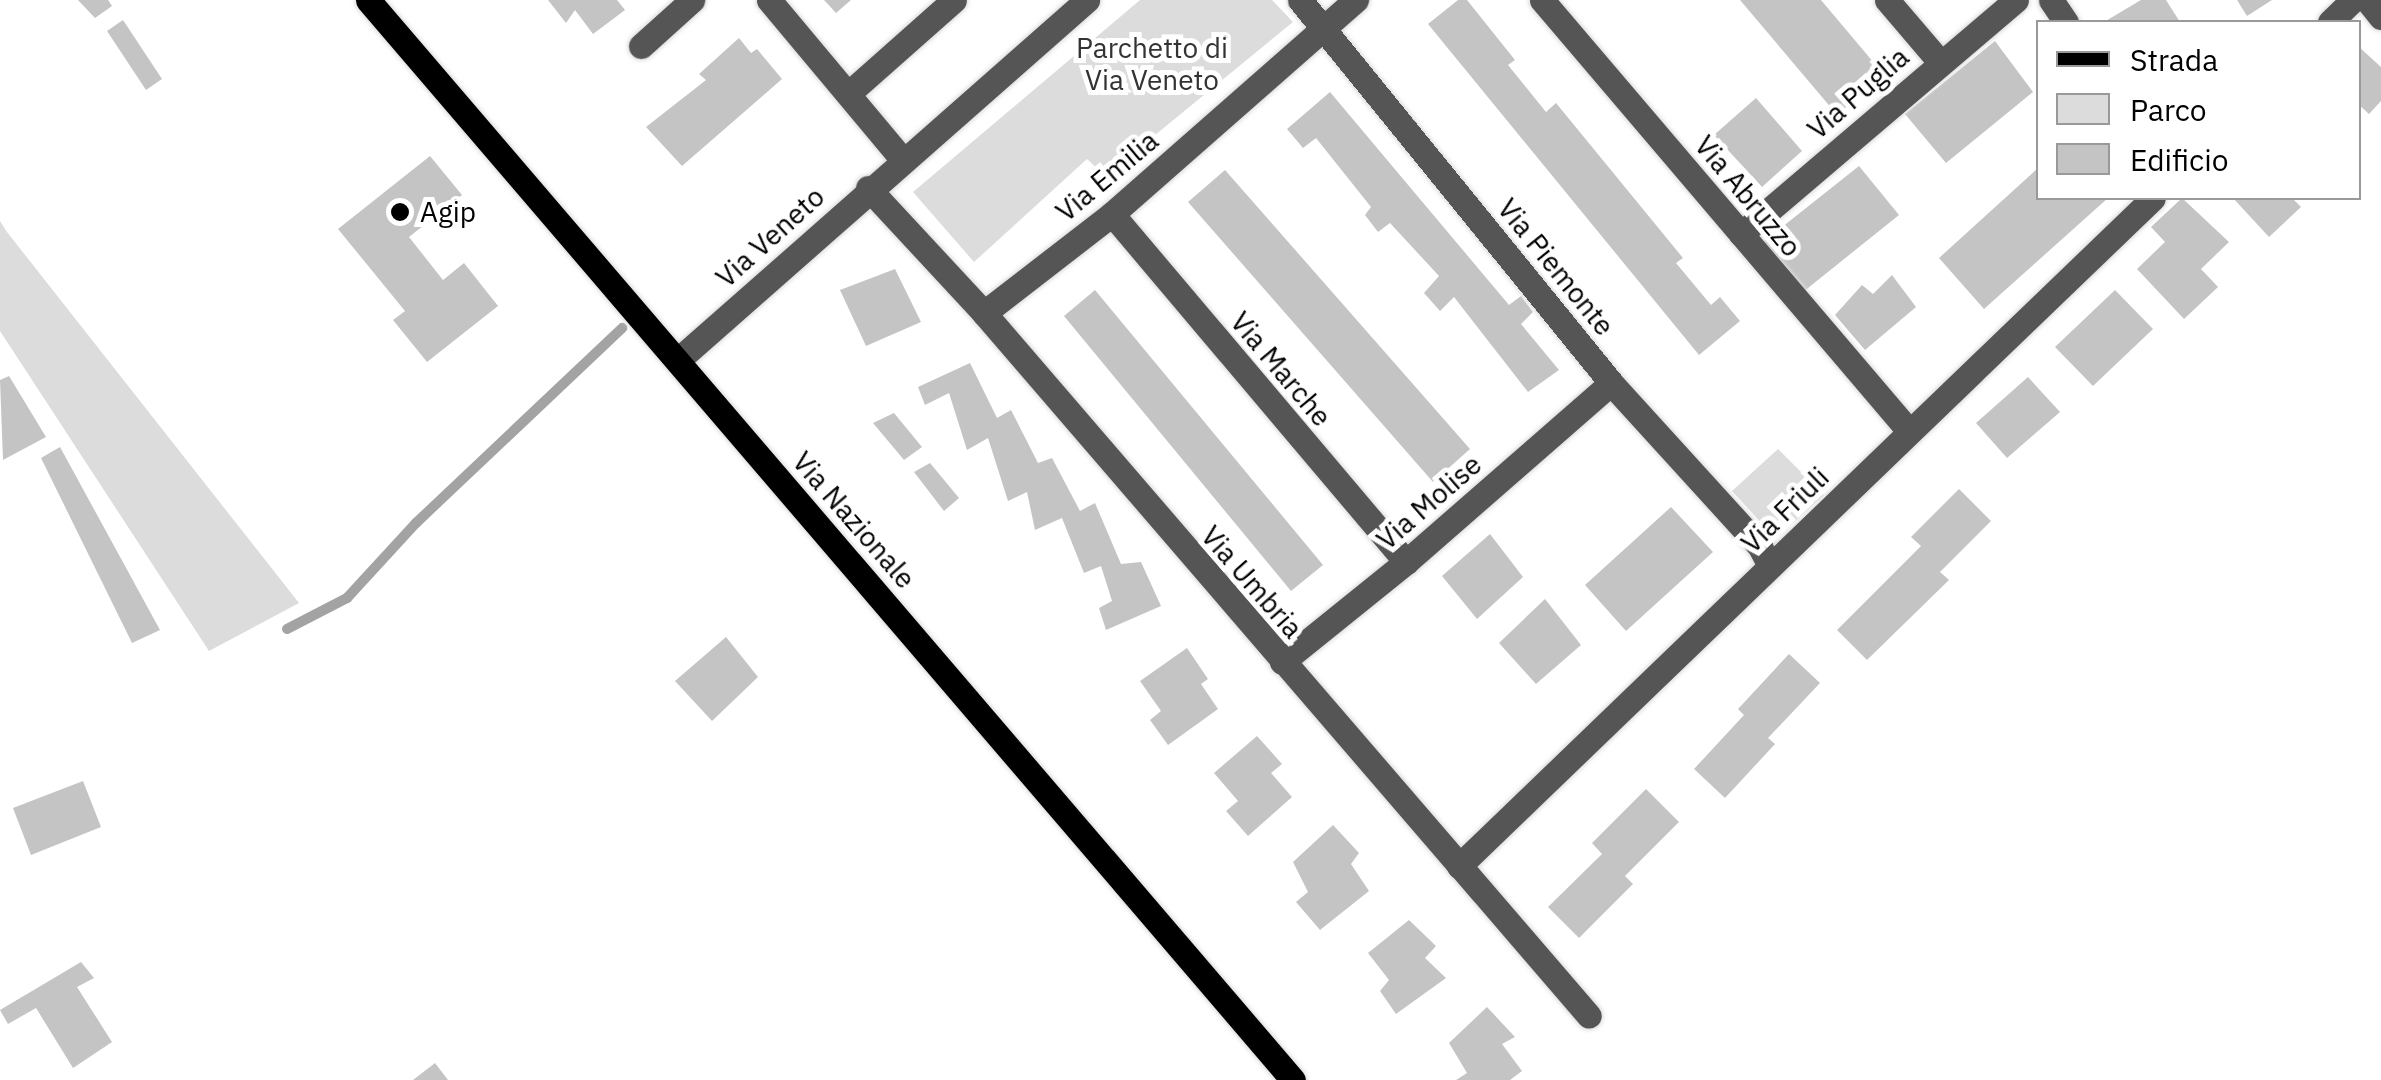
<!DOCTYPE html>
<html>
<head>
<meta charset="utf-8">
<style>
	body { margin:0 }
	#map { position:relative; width:2381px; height:1080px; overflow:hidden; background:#fff; font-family:"IBM Plex Sans",sans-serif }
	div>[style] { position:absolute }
	.green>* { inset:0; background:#dcdcdc }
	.stream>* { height:10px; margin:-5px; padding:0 5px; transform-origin:5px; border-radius:5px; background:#a3a3a3 }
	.building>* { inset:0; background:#c4c4c4 }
	.roads { filter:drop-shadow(0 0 2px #dbdbdb) drop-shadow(0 0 2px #dbdbdb) }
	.minor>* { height:25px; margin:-12.5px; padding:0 12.5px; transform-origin:12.5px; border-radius:12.5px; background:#555 }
	.major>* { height:25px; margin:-12.5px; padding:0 12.5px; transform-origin:12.5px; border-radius:12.5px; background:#000 }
	.dots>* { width:28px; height:28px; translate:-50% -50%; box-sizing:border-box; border:5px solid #fff; border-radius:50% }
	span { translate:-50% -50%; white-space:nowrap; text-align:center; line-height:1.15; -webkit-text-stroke:10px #fff; paint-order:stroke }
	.park-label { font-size:28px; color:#333 }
	.street-label { font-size:28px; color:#000 }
	.poi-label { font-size:28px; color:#000 }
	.left { translate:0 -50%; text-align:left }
	.legend { position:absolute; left:2036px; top:20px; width:325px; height:180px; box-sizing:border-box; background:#fff; border:2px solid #999; margin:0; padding:12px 18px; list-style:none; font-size:30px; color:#000 }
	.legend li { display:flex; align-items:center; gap:20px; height:50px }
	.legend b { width:50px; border:2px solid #999 }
</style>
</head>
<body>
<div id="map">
	<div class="green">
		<i style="clip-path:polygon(1140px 0,1272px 0,1293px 22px,1105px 176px,1087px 159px,974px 262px,913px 192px)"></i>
		<i style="clip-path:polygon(0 221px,7px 232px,299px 603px,209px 651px,0 331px)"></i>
		<i style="clip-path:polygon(1778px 449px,1824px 495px,1776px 539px,1732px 491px)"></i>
	</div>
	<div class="stream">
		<i style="left:287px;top:629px;width:68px;rotate:-27.3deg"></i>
		<i style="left:347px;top:598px;width:102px;rotate:-47.4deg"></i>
		<i style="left:416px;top:523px;width:284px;rotate:-43.4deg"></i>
	</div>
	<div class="building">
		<i style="clip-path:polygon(78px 0,108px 0,112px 6px,95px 18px)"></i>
		<i style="clip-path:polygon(548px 0,617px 0,625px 10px,593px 34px,575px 10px,566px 23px)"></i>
		<i style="clip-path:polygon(824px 0,851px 0,836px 13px)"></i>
		<i style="clip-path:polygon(1458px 0,1467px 0,1515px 60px,1508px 65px,1546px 112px,1556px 103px,1683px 258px,1676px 263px,1711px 305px,1720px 297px,1740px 321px,1699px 355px,1428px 24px)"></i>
		<i style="clip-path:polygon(1740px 0,1821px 0,1885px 76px,1838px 116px)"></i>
		<i style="clip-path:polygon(2141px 0,2166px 0,2180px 22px,2104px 22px)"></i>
		<i style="clip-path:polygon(2237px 0,2272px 0,2247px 16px)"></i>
		<i style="clip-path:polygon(123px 20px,162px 79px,146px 90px,107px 31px)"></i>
		<i style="clip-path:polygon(739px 38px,751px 53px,757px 49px,782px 79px,682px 166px,646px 127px,706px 80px,699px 74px)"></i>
		<i style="clip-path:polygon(1995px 41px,2033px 92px,1946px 163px,1905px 114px)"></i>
		<i style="clip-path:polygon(2358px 46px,2381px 67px,2381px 101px,2369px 114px,2358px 104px)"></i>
		<i style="clip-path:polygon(1330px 92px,1509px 305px,1521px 296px,1533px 312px,1521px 324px,1559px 370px,1528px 392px,1454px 297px,1440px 311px,1424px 293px,1439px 276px,1390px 223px,1378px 232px,1365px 215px,1371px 207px,1316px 138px,1303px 148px,1287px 129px)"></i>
		<i style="clip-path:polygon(1756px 98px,1802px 151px,1762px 187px,1714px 135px)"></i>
		<i style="clip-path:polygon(430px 156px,462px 195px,409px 237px,443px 280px,464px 263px,498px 306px,427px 362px,393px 320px,405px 311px,338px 229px)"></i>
		<i style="clip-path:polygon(1859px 166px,1899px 215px,1803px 292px,1763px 242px)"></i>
		<i style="clip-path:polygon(2038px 168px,2038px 198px,2108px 198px,1984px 309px,1939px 258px)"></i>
		<i style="clip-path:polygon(1225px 170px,1470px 449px,1433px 482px,1188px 202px)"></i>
		<i style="clip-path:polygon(2182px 198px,2229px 242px,2201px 269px,2218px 287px,2184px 319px,2137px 269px,2165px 242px,2151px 227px)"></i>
		<i style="clip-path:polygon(2233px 198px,2292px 198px,2301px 207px,2269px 237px)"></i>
		<i style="clip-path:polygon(895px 269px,921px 322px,866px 346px,840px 290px)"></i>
		<i style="clip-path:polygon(1892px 275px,1916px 307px,1865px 350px,1835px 315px,1862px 285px,1873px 294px)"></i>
		<i style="clip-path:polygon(1095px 290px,1323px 565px,1291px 591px,1064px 316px)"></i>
		<i style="clip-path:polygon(2115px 290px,2153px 329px,2093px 386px,2055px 347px)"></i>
		<i style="clip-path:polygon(970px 363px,997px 418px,1011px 410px,1038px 463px,1052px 458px,1080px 511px,1095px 503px,1121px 564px,1141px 562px,1161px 606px,1106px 630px,1099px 608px,1112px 601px,1101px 566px,1084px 573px,1062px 518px,1035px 530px,1027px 492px,1008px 501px,988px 438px,967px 450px,949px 393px,925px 405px,918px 387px)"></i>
		<i style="clip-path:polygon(9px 376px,46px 437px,3px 460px,0 380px)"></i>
		<i style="clip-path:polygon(2028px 377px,2060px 412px,2007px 458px,1976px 423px)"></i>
		<i style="clip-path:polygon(894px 413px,922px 447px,904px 460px,873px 423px)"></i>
		<i style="clip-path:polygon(60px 447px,160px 630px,132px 643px,41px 458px)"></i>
		<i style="clip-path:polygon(930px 463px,959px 498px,944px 511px,914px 472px)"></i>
		<i style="clip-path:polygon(1959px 489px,1991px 521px,1940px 572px,1949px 580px,1867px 660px,1837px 630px,1921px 546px,1911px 537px)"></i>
		<i style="clip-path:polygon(1671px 507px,1713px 552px,1626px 631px,1585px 585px)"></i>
		<i style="clip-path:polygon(1490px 534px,1523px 577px,1477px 619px,1442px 576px)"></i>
		<i style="clip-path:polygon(1545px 599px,1581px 645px,1536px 684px,1499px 643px)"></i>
		<i style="clip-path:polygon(726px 637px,758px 677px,712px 721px,675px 681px)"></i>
		<i style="clip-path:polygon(1187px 648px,1208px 679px,1201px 684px,1218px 709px,1168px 745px,1150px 720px,1161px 711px,1140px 681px)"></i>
		<i style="clip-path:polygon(1789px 654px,1820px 683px,1768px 738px,1775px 744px,1725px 798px,1694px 769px,1744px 715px,1738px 709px)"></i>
		<i style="clip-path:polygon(1257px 736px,1282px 764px,1271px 773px,1292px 797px,1248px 836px,1226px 811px,1238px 801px,1214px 773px)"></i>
		<i style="clip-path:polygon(83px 781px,101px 827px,31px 855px,13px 808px)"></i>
		<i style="clip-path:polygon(1646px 789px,1679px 822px,1625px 876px,1633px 884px,1579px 938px,1548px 907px,1602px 854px,1592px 843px)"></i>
		<i style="clip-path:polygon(1333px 825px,1359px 853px,1351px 864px,1369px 891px,1320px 930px,1296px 902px,1308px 892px,1293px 862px)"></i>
		<i style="clip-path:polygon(1409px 920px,1436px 946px,1425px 958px,1446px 978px,1396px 1014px,1380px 991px,1389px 980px,1368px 953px)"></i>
		<i style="clip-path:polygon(81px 962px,94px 978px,77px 987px,112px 1042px,73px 1068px,36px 1008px,8px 1024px,0 1010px)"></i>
		<i style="clip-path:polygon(1487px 1007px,1515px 1037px,1502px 1044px,1522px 1071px,1510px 1080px,1456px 1080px,1467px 1073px,1449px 1043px)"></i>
		<i style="clip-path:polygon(435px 1063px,448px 1080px,413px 1080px)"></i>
	</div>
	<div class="roads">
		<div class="minor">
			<i style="left:769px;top:0;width:207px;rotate:50.1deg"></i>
			<i style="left:1300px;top:0;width:493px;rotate:50.9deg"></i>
			<i style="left:1611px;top:383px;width:222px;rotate:47.7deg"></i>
			<i style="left:1760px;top:547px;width:21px;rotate:62deg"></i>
			<i style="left:1542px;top:0;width:566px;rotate:49.59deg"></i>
			<i style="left:1887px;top:0;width:82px;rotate:49.5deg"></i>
			<i style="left:2051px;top:0;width:27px;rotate:56deg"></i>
			<i style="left:2367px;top:0;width:22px;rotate:51deg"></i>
			<i style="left:2330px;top:22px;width:32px;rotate:-44deg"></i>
			<i style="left:641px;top:46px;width:69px;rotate:-42deg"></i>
			<i style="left:849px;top:93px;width:140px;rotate:-41.5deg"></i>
			<i style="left:868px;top:188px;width:171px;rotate:47.1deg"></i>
			<i style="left:984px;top:313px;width:927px;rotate:49.28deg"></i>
			<i style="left:1112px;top:214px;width:456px;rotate:49.8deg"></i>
			<i style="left:1741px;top:234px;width:361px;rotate:-40.4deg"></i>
			<i style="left:984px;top:313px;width:162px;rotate:-37.7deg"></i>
			<i style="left:1112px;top:214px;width:325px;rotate:-41.3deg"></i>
			<i style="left:678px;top:360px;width:545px;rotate:-41.35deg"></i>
			<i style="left:1282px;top:662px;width:159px;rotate:-38.9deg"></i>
			<i style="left:1406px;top:562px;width:272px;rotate:-41.1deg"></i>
			<i style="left:1459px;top:866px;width:963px;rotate:-43.91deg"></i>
		</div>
		<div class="major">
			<i style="left:368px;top:0;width:1422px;rotate:49.42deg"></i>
		</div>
	</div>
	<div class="dots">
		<i style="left:400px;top:212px;background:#000"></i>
	</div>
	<div class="park-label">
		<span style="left:1152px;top:64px">Parchetto di<br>Via Veneto</span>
	</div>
	<div class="street-label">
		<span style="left:1858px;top:93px;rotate:-41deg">Via Puglia</span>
		<span style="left:1107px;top:176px;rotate:-40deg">Via Emilia</span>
		<span style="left:1748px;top:196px;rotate:50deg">Via Abruzzo</span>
		<span style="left:770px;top:237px;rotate:-42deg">Via Veneto</span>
		<span style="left:1556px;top:267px;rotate:51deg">Via Piemonte</span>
		<span style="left:1281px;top:369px;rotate:50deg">Via Marche</span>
		<span style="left:1429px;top:502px;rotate:-41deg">Via Molise</span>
		<span style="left:1785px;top:510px;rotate:-44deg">Via Friuli</span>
		<span style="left:854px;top:520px;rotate:49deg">Via Nazionale</span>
		<span style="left:1252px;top:582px;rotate:49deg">Via Umbria</span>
	</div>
	<div class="poi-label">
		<span class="left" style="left:420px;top:212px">Agip</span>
	</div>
	<ul class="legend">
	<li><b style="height:12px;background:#000"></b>Strada</li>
	<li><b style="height:28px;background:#dcdcdc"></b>Parco</li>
	<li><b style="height:28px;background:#c4c4c4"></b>Edificio</li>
	</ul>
</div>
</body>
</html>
